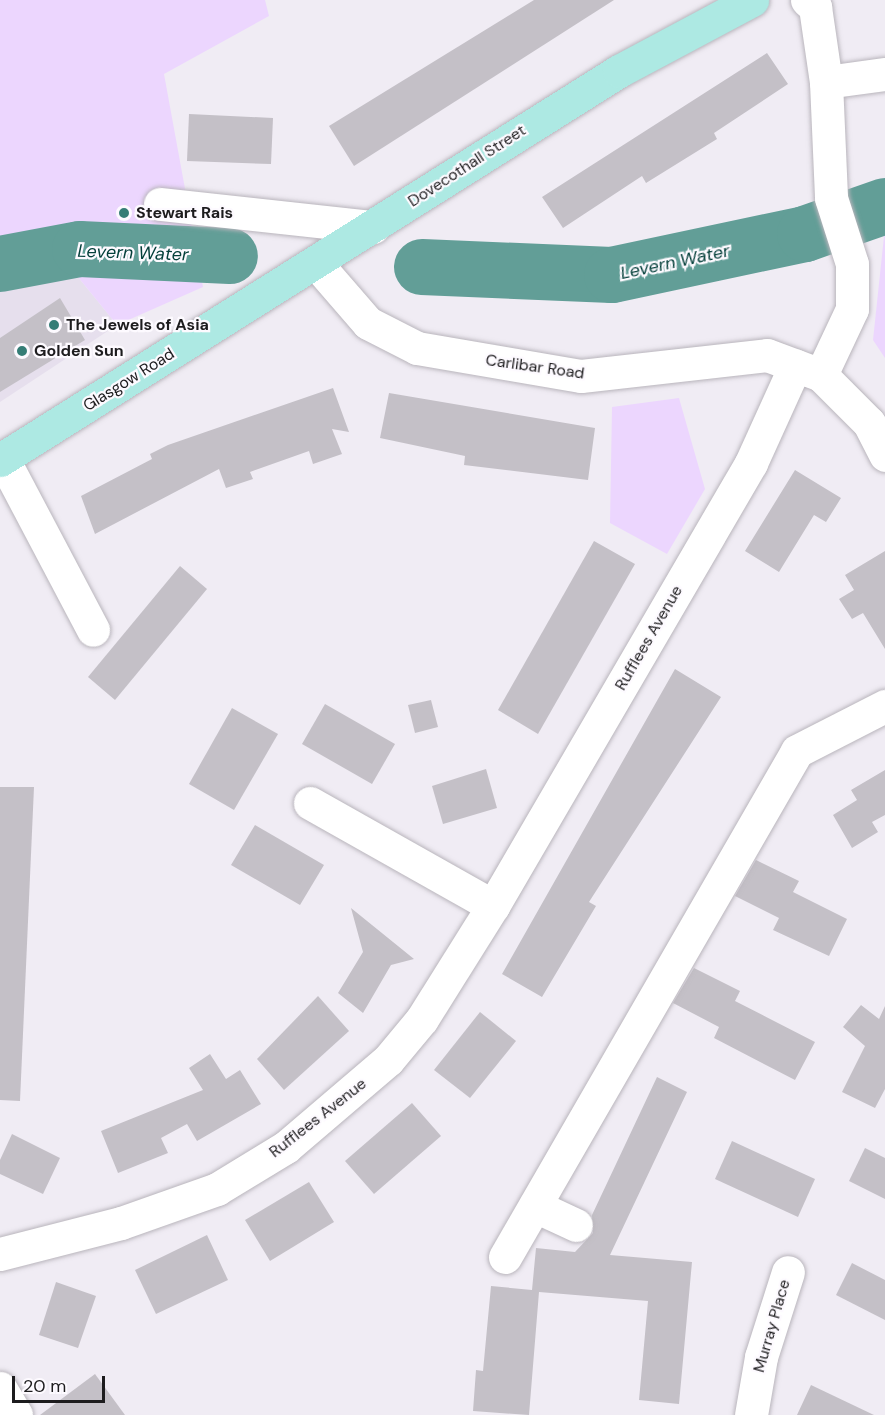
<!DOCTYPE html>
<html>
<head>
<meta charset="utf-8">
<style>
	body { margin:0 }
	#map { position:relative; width:885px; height:1415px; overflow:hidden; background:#f0ecf4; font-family:"DM Sans",sans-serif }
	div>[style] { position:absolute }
	.built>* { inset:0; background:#e6dfed }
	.green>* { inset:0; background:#ecd6fe }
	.river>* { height:56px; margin:-28px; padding:0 28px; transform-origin:28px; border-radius:28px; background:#629e97 }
	.building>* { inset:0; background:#c4c0c7 }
	.roads { filter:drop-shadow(0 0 2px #b9b5bc) drop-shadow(0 0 2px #b9b5bc) }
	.minor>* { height:33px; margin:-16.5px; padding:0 16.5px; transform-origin:16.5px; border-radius:16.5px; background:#fff }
	.major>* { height:33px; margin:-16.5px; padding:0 16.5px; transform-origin:16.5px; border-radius:16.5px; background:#ade9e3 }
	.dots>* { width:16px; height:16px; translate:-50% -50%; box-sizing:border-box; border:3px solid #fdfaff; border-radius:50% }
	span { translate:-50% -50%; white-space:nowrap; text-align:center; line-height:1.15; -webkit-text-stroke:4.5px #fdfaff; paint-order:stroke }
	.street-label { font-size:16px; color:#1d1c1e }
	.poi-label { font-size:16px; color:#1d1c1e; font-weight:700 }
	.left { translate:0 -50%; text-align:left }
	.water-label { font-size:18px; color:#05403b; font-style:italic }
	.scale { position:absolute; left:12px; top:1376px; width:93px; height:27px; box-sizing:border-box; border:3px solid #1d1c1e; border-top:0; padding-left:8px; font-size:18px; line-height:21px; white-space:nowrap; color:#1d1c1e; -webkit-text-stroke:4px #fdfaff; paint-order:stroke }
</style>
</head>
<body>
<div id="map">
	<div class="built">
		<i style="clip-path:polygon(69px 266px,117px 325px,0 402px,0 287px)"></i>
	</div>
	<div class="green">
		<i style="clip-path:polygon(0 0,265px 0,269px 16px,164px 74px,203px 287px,117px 325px,43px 234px,0 247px)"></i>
		<i style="clip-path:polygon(885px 227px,885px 358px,873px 340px)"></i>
		<i style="clip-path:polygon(679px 398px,705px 489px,667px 554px,610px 523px,612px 407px)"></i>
	</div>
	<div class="river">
		<i style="left:0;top:264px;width:81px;rotate:-10.6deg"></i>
		<i style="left:80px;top:249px;width:150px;rotate:2.7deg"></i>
		<i style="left:422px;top:267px;width:190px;rotate:2.4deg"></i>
		<i style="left:612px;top:275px;width:197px;rotate:-12deg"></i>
		<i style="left:805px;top:234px;width:85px;rotate:-19.3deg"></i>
	</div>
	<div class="building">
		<i style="clip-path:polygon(534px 0,614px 0,354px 166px,329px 126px)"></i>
		<i style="clip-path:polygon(767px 53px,788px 84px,714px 133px,717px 139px,646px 183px,642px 176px,563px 228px,542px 197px)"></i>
		<i style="clip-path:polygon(189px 114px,273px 118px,271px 164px,187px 161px)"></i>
		<i style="clip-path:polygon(60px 298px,85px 340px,0 392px,0 338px)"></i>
		<i style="clip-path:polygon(333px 388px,349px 432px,332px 429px,342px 454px,313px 464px,309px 451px,250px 472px,253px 479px,226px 488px,219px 469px,95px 534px,81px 496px,152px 459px,150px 454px,168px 445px)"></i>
		<i style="clip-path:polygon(389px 393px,595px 428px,588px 480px,464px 465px,465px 456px,380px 438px)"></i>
		<i style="clip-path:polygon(795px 470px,841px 498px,826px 522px,814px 515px,779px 572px,745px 551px)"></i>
		<i style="clip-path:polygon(594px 541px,635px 564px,538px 734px,498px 710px)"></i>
		<i style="clip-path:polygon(885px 551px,885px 649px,863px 613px,852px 619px,839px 599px,854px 590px,845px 575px)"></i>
		<i style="clip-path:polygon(180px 566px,207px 589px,115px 700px,88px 677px)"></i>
		<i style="clip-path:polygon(675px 669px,721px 697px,589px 902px,596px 906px,542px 997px,502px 974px)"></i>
		<i style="clip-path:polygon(431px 700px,438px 727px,415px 733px,408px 705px)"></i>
		<i style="clip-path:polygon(325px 704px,395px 744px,372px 784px,302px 744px)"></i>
		<i style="clip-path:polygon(232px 708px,278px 734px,234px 810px,189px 784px)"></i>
		<i style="clip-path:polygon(486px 769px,497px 808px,443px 824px,432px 786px)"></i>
		<i style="clip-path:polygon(885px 770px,885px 815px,872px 822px,878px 832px,852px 848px,833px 815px,857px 800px,851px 790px)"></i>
		<i style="clip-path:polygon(0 787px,34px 787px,20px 1101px,0 1100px)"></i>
		<i style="clip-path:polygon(255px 825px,324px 865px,300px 905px,231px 865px)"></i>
		<i style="clip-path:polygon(756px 860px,799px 881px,793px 892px,847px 919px,829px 956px,773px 930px,779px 918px,735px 896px)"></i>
		<i style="clip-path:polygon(351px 908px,414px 959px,391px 965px,363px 1013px,338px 993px,363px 952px)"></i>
		<i style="clip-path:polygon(694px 968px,740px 991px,735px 1001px,815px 1042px,795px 1080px,714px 1038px,719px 1027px,673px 1003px)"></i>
		<i style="clip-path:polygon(318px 996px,349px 1031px,284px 1090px,257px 1059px)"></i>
		<i style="clip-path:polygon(861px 1005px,879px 1019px,885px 1006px,885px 1089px,875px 1108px,842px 1092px,865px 1046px,843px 1027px)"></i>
		<i style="clip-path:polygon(480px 1012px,516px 1041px,470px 1098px,434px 1070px)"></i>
		<i style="clip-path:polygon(210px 1054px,226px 1079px,240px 1070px,261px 1104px,197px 1141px,187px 1124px,161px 1138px,168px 1153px,118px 1173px,101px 1131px,203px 1090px,189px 1068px)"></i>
		<i style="clip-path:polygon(657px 1077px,687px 1092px,610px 1255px,692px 1262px,679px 1404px,639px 1400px,648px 1301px,539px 1292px,529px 1415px,473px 1411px,476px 1370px,483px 1371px,491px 1286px,532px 1290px,536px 1248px,575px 1252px,593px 1233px,592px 1215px)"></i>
		<i style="clip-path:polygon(412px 1103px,441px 1136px,374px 1194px,345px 1161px)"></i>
		<i style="clip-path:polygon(12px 1134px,60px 1158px,43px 1194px,0 1174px,0 1160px)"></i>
		<i style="clip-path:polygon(732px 1141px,815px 1179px,798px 1217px,715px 1179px)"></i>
		<i style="clip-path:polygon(865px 1148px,885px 1158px,885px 1199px,849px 1181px)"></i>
		<i style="clip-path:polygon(309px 1182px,334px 1222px,270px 1261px,245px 1220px)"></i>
		<i style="clip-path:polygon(207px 1235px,228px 1280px,156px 1314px,135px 1270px)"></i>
		<i style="clip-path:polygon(852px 1263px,885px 1280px,885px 1320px,836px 1295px)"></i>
		<i style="clip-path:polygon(56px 1282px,96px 1296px,78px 1348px,39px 1335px)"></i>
		<i style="clip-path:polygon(95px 1374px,125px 1415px,40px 1415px)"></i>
		<i style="clip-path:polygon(811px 1385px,874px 1415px,797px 1415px)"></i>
	</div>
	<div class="roads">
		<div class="minor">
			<i style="left:807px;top:0;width:11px;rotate:41deg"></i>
			<i style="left:815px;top:7px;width:76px;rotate:81.7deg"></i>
			<i style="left:826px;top:82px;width:116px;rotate:87.5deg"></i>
			<i style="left:831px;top:198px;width:69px;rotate:72.3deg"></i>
			<i style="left:852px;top:264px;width:45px;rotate:90deg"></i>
			<i style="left:852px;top:309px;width:73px;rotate:115.2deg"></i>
			<i style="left:826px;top:82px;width:60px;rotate:-7.7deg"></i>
			<i style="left:160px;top:204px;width:214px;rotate:6.2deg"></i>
			<i style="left:316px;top:263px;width:79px;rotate:49.1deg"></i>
			<i style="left:368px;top:323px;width:55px;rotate:27deg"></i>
			<i style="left:417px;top:348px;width:166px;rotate:9.7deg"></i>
			<i style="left:581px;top:376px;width:187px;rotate:-6.4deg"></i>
			<i style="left:767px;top:355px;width:58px;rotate:20.3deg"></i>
			<i style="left:821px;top:375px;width:68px;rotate:45deg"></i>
			<i style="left:869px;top:423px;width:36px;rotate:63deg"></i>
			<i style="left:3px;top:459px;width:193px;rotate:62.2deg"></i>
			<i style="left:310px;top:803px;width:210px;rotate:29.4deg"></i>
			<i style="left:535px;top:1206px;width:45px;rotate:24.9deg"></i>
			<i style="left:0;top:1254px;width:125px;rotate:-14.4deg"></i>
			<i style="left:121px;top:1223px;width:102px;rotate:-19.5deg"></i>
			<i style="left:217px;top:1189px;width:81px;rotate:-31.3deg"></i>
			<i style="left:286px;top:1147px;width:134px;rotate:-40.5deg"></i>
			<i style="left:388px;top:1060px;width:53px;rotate:-50.3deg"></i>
			<i style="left:422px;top:1019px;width:133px;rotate:-57.9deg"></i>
			<i style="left:493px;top:906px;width:513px;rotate:-59.78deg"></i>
			<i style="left:751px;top:463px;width:107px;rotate:-65.6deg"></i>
			<i style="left:505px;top:1257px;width:584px;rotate:-60.01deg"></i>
			<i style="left:797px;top:751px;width:99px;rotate:-27.1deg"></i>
			<i style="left:0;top:1388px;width:31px;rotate:59deg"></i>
			<i style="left:751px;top:1415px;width:59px;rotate:-80.2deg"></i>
			<i style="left:761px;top:1357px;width:89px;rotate:-72.4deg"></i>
		</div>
		<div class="major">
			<i style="left:0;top:460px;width:731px;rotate:-32.15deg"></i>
			<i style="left:619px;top:71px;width:151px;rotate:-28.1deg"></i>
		</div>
	</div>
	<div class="dots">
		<i style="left:124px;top:213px;background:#357d76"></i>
		<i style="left:54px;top:325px;background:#357d76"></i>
		<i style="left:22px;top:351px;background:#357d76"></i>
	</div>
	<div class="street-label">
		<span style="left:467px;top:166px;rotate:-33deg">Dovecothall Street</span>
		<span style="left:535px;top:367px;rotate:8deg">Carlibar Road</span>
		<span style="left:129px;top:380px;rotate:-32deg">Glasgow Road</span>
		<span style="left:649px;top:638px;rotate:-60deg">Rufflees Avenue</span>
		<span style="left:318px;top:1118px;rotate:-38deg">Rufflees Avenue</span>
		<span style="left:772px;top:1326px;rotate:-74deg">Murray Place</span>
	</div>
	<div class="poi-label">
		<span class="left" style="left:136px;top:213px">Stewart Rais</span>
		<span class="left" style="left:66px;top:325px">The Jewels of Asia</span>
		<span class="left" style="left:34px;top:351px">Golden Sun</span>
	</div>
	<div class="water-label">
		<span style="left:133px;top:253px;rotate:2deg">Levern Water</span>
		<span style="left:675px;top:262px;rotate:-12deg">Levern Water</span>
	</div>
	<div class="scale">20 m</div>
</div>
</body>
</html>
